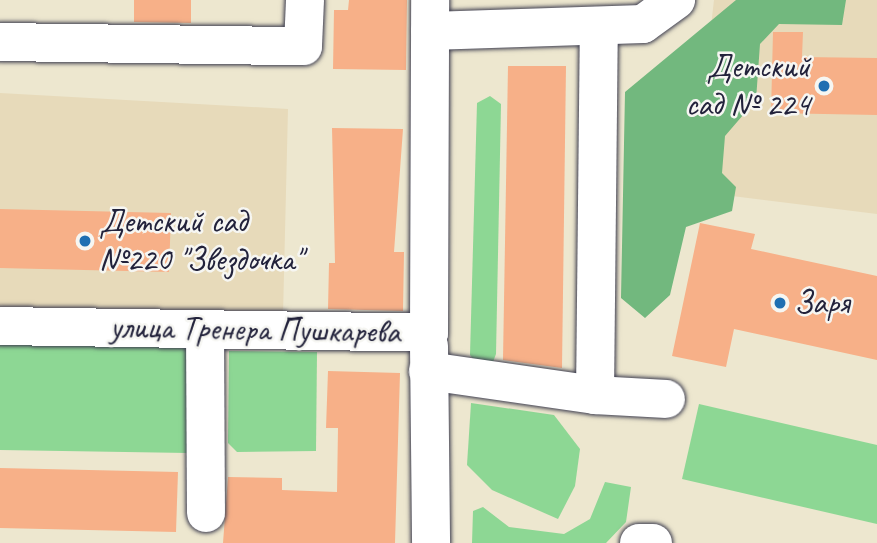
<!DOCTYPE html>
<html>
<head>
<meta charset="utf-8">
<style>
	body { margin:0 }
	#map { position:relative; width:877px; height:543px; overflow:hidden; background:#ede7cf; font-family:Caveat,sans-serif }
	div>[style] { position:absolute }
	.built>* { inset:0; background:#e7daba }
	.green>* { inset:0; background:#8dd794 }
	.forest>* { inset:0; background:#72b87e }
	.building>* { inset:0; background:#f7b088 }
	.roads { filter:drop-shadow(0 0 2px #404051) drop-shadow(0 0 2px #404051) }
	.minor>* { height:38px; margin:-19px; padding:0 19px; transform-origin:19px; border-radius:19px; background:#fff }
	.dots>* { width:19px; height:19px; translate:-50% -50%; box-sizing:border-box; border:4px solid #f6f6f2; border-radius:50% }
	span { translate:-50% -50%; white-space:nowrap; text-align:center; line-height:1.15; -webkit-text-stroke:5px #f6f6f2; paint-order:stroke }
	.poi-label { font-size:33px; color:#22223b }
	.right { translate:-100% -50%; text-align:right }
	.left { translate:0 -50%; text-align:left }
	.street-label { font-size:33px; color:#22223b }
</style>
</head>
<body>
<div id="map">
	<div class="built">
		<i style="clip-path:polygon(714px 0,877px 0,877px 214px,692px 191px)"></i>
		<i style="clip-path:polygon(0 93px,288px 109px,283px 315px,0 309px)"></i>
	</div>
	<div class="green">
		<i style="clip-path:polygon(490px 96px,501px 104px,496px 354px,493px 362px,476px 363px,470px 355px,477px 103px)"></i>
		<i style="clip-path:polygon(0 342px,187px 348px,188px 453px,0 450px)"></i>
		<i style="clip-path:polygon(229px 351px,317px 352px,316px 451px,237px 452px,228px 443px)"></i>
		<i style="clip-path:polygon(471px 403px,554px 415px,580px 449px,575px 486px,558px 519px,492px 490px,467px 465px)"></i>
		<i style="clip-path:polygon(699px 404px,877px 445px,877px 524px,682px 479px)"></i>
		<i style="clip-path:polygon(605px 482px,631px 487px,626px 522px,606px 543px,472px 543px,473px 511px,483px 507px,509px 527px,564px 534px,590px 519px)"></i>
	</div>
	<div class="forest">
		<i style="clip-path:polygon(736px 0,846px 0,842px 25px,779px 24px,760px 44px,756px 100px,725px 136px,722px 173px,736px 187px,732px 211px,686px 227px,670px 295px,645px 318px,621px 298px,625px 92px)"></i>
	</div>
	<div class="building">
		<i style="clip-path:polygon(134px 0,191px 0,191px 23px,134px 22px)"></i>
		<i style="clip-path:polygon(349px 0,407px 0,406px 70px,333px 69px,334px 10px,348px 10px)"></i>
		<i style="clip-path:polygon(773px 32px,803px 32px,802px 57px,877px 58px,877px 115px,771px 113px)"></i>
		<i style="clip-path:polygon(508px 66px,566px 66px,562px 368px,503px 360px)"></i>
		<i style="clip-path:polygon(332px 128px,403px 129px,394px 252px,404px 252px,403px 311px,328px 309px,329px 263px,335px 263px)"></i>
		<i style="clip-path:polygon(0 209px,171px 213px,169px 272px,0 268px)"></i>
		<i style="clip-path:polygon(700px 223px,755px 234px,751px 249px,877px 276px,877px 360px,734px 329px,726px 367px,672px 356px)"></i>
		<i style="clip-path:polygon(328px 371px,400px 373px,395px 543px,223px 543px,228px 477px,282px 478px,282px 490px,337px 492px,338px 428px,326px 428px)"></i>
		<i style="clip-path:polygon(0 468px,178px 472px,176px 532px,0 528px)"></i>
	</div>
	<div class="roads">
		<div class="minor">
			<i style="left:430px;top:31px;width:213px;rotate:-1.9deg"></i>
			<i style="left:643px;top:24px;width:41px;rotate:-36deg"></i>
			<i style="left:0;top:42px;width:303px;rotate:0.8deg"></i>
			<i style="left:303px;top:46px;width:46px;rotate:-87.5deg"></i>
			<i style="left:0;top:326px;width:429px;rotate:0.9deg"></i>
			<i style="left:429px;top:333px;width:333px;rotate:-89.8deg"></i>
			<i style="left:205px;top:329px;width:184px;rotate:89.7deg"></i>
			<i style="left:429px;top:346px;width:197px;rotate:89.4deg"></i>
			<i style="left:428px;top:371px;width:169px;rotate:8.2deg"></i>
			<i style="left:595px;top:395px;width:369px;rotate:-89.4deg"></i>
			<i style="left:595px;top:395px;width:71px;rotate:3.2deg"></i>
			<i style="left:639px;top:543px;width:14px"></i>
		</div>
	</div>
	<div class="dots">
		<i style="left:824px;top:86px;background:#1f6fb2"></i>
		<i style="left:85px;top:241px;background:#1f6fb2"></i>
		<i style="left:780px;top:303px;background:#1f6fb2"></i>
	</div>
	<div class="poi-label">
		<span class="right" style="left:810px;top:86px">Детский<br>сад № 224</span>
		<span class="left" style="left:99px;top:241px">Детский сад<br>№220 "Звездочка"</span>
		<span class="left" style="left:794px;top:303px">Заря</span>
	</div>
	<div class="street-label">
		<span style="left:255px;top:330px;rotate:1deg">улица Тренера Пушкарева</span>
	</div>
</div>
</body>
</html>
